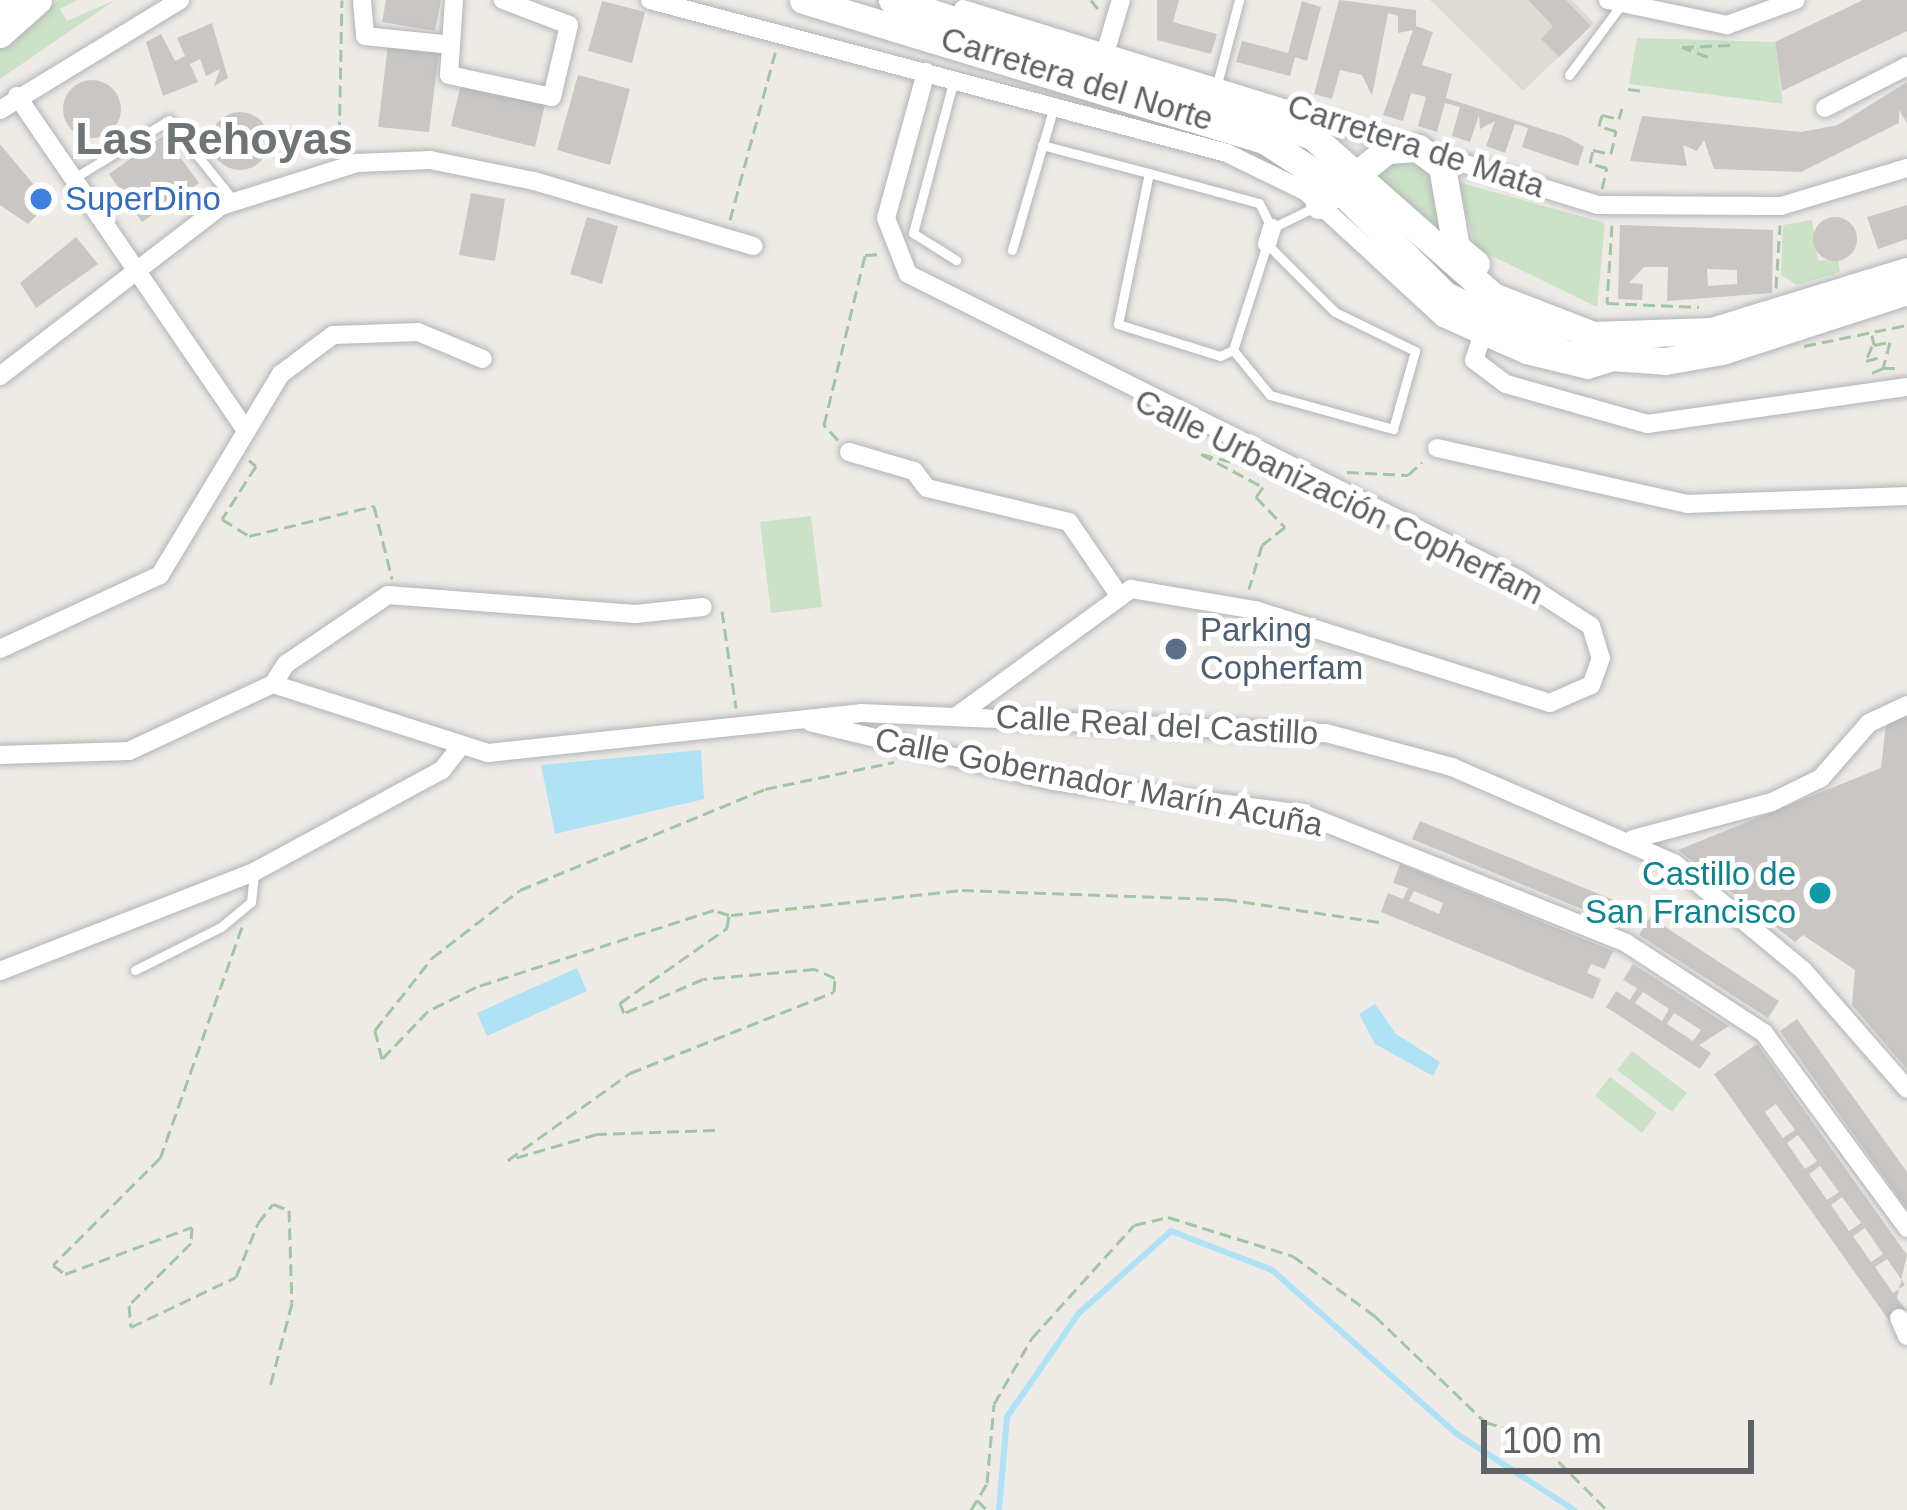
<!DOCTYPE html>
<html>
<head>
<meta charset="utf-8">
<style>
	body { margin:0 }
	#map { position:relative; width:1907px; height:1510px; overflow:hidden; background:#eeebe6; font-family:Helvetica,sans-serif }
	div>[style] { position:absolute }
	.education>* { inset:0; background:#dedbd5 }
	.green>* { inset:0; background:#cbe2c6 }
	.water>* { inset:0; background:#b0e2f5 }
	.stream>* { height:6px; margin:-3px; padding:0 3px; transform-origin:3px; border-radius:3px; background:#b0e2f5 }
	.building>* { inset:0; background:#cac6c3 }
	.round { border-radius:50% }
	.path>* { height:3px; margin-top:-1.5px; transform-origin:0; background:repeating-linear-gradient(90deg,#a2c5a6 0 12px,transparent 0 18px) }
	.roads { filter:drop-shadow(0 0 3px #b1b4b7) drop-shadow(0 0 3px #b1b4b7) }
	.lane>* { height:9px; margin:-4.5px; padding:0 4.5px; transform-origin:4.5px; border-radius:4.5px; background:#fff }
	.street>* { height:18px; margin:-9px; padding:0 9px; transform-origin:9px; border-radius:9px; background:#fff }
	.secondary>* { height:27px; margin:-13.5px; padding:0 13.5px; transform-origin:13.5px; border-radius:13.5px; background:#fff }
	.dots>* { width:33px; height:33px; translate:-50% -50%; box-sizing:border-box; border:6px solid #fff; border-radius:50% }
	span { translate:-50% -50%; white-space:nowrap; text-align:center; line-height:1.15; -webkit-text-stroke:10px #fff; paint-order:stroke }
	.street-label { font-size:33px; color:#5e6265 }
	.shop-label { font-size:33px; color:#366cbe }
	.left { translate:0 -50%; text-align:left }
	.service-label { font-size:33px; color:#4e5e75 }
	.culture-label { font-size:33px; color:#0d838f }
	.right { translate:-100% -50%; text-align:right }
	.district-label { font-size:45px; color:#6f7477; font-weight:700 }
	.scale { position:absolute; left:1481px; top:1420px; width:273px; height:54px; box-sizing:border-box; border:6px solid #5e6265; border-top:0; padding-left:15px; font-size:36px; line-height:42px; white-space:nowrap; color:#5e6265; -webkit-text-stroke:9px #fff; paint-order:stroke }
</style>
</head>
<body>
<div id="map">
	<div class="education">
		<i style="clip-path:polygon(1430px 0,1572px 0,1594px 23px,1523px 91px)"></i>
	</div>
	<div class="green">
		<i style="clip-path:polygon(59px 0,77px 0,60px 9px,67px 21px,115px 0,0 79px,0 46px)"></i>
		<i style="clip-path:polygon(1637px 38px,1775px 42px,1783px 104px,1629px 84px)"></i>
		<i style="clip-path:polygon(1392px 160px,1431px 170px,1441px 235px,1374px 173px)"></i>
		<i style="clip-path:polygon(1458px 182px,1605px 223px,1597px 307px,1476px 248px)"></i>
		<i style="clip-path:polygon(1812px 220px,1818px 261px,1838px 258px,1840px 272px,1797px 285px,1781px 275px,1783px 225px)"></i>
		<i style="clip-path:polygon(811px 516px,822px 607px,771px 613px,760px 522px)"></i>
		<i style="clip-path:polygon(1632px 1051px,1687px 1093px,1672px 1112px,1617px 1070px)"></i>
		<i style="clip-path:polygon(1610px 1077px,1657px 1113px,1642px 1133px,1595px 1096px)"></i>
	</div>
	<div class="water">
		<i style="clip-path:polygon(701px 750px,704px 799px,555px 834px,541px 765px)"></i>
		<i style="clip-path:polygon(577px 968px,587px 991px,487px 1036px,477px 1013px)"></i>
		<i style="clip-path:polygon(1375px 1004px,1396px 1034px,1440px 1062px,1433px 1076px,1375px 1044px,1359px 1014px)"></i>
	</div>
	<div class="stream">
		<i style="left:999px;top:1510px;width:93px;rotate:-85.1deg"></i>
		<i style="left:1007px;top:1417px;width:126px;rotate:-55.3deg"></i>
		<i style="left:1079px;top:1313px;width:123px;rotate:-41.7deg"></i>
		<i style="left:1171px;top:1231px;width:108px;rotate:21.1deg"></i>
		<i style="left:1272px;top:1270px;width:247px;rotate:41.6deg"></i>
		<i style="left:1457px;top:1434px;width:140px;rotate:33deg"></i>
	</div>
	<div class="building">
		<i style="clip-path:polygon(386px 0,441px 0,435px 31px,382px 22px)"></i>
		<i style="clip-path:polygon(1157px 0,1179px 0,1173px 22px,1217px 34px,1211px 54px,1157px 40px)"></i>
		<i style="clip-path:polygon(1339px 0,1416px 10px,1416px 26px,1433px 32px,1422px 65px,1452px 74px,1446px 98px,1567px 137px,1584px 147px,1578px 166px,1522px 147px,1528px 128px,1515px 124px,1505px 153px,1486px 146px,1495px 121px,1480px 129px,1479px 115px,1470px 142px,1452px 136px,1460px 107px,1445px 103px,1437px 132px,1418px 126px,1426px 97px,1411px 93px,1403px 121px,1383px 115px,1413px 30px,1398px 33px,1398px 16px,1388px 13px,1372px 96px,1362px 75px,1340px 70px,1332px 99px,1314px 94px)"></i>
		<i style="clip-path:polygon(1528px 0,1566px 0,1591px 26px,1559px 57px,1541px 39px,1553px 26px)"></i>
		<i style="clip-path:polygon(1907px 0,1907px 31px,1782px 91px,1775px 42px,1863px 0)"></i>
		<i style="clip-path:polygon(602px 1px,645px 12px,632px 63px,588px 51px)"></i>
		<i style="clip-path:polygon(1302px 1px,1321px 7px,1307px 61px,1295px 57px,1290px 76px,1236px 62px,1242px 41px,1288px 53px)"></i>
		<i style="clip-path:polygon(212px 23px,228px 78px,214px 86px,220px 69px,206px 76px,200px 59px,190px 64px,198px 82px,163px 96px,146px 42px,161px 34px,175px 61px,185px 56px,177px 38px)"></i>
		<i style="clip-path:polygon(388px 45px,439px 51px,429px 132px,378px 127px)"></i>
		<i style="clip-path:polygon(578px 75px,630px 89px,610px 165px,557px 150px)"></i>
		<i class="round" style="left:63px;top:80px;width:58px;height:58px"></i>
		<i style="clip-path:polygon(1907px 82px,1907px 123px,1899px 110px,1899px 123px,1801px 172px,1714px 169px,1704px 140px,1697px 151px,1683px 145px,1687px 166px,1630px 161px,1642px 116px,1801px 132px,1838px 125px)"></i>
		<i style="clip-path:polygon(461px 84px,545px 104px,535px 147px,451px 126px)"></i>
		<i class="round" style="left:211px;top:112px;width:58px;height:58px"></i>
		<i style="clip-path:polygon(164px 135px,199px 183px,142px 222px,109px 174px)"></i>
		<i style="clip-path:polygon(0 144px,49px 203px,28px 224px,0 205px)"></i>
		<i style="clip-path:polygon(471px 193px,505px 199px,495px 261px,459px 255px)"></i>
		<i style="clip-path:polygon(1907px 205px,1907px 239px,1878px 249px,1867px 217px)"></i>
		<i style="clip-path:polygon(587px 217px,618px 226px,602px 284px,570px 274px)"></i>
		<i class="round" style="left:1813px;top:217px;width:44px;height:44px"></i>
		<i style="clip-path:polygon(evenodd,1620px 225px,1773px 230px,1772px 293px,1667px 301px,1668px 267px,1644px 267px,1629px 283px,1643px 284px,1642px 300px,1618px 299px,1620px 225px,1707px 269px,1737px 270px,1737px 284px,1708px 286px,1707px 269px)"></i>
		<i style="clip-path:polygon(76px 237px,98px 264px,36px 308px,20px 283px)"></i>
		<i style="clip-path:polygon(1907px 716px,1907px 1069px,1852px 1005px,1855px 970px,1803px 935px,1795px 942px,1678px 850px,1881px 768px,1886px 725px)"></i>
		<i style="clip-path:polygon(1420px 821px,1631px 907px,1623px 926px,1412px 839px)"></i>
		<i style="clip-path:polygon(evenodd,1400px 864px,1613px 951px,1605px 969px,1591px 964px,1587px 973px,1601px 979px,1593px 999px,1381px 912px,1388px 893px,1403px 899px,1408px 888px,1393px 883px,1400px 864px,1414px 891px,1443px 903px,1439px 914px,1409px 901px,1414px 891px)"></i>
		<i style="clip-path:polygon(1650px 917px,1779px 1001px,1768px 1018px,1639px 935px)"></i>
		<i style="clip-path:polygon(evenodd,1633px 964px,1729px 1026px,1699px 1045px,1711px 1053px,1700px 1069px,1606px 1007px,1616px 991px,1630px 1000px,1637px 988px,1623px 980px,1633px 964px,1643px 992px,1669px 1009px,1662px 1021px,1635px 1003px,1643px 992px,1633px 964px,1674px 1013px,1701px 1030px,1693px 1041px,1667px 1024px,1674px 1013px)"></i>
		<i style="clip-path:polygon(1797px 1019px,1907px 1172px,1907px 1209px,1780px 1031px)"></i>
		<i style="clip-path:polygon(evenodd,1757px 1044px,1907px 1255px,1897px 1298px,1906px 1310px,1890px 1322px,1714px 1074px,1757px 1044px,1776px 1104px,1795px 1130px,1783px 1138px,1765px 1112px,1776px 1104px,1757px 1044px,1798px 1135px,1817px 1161px,1805px 1169px,1787px 1143px,1798px 1135px,1757px 1044px,1820px 1166px,1839px 1192px,1827px 1200px,1809px 1174px,1820px 1166px,1757px 1044px,1842px 1197px,1861px 1223px,1849px 1231px,1831px 1205px,1842px 1197px,1757px 1044px,1865px 1228px,1883px 1254px,1871px 1262px,1853px 1236px,1865px 1228px,1757px 1044px,1887px 1259px,1905px 1285px,1893px 1293px,1875px 1267px,1887px 1259px)"></i>
	</div>
	<div class="path">
		<i style="left:1091px;top:0;width:11px;rotate:52deg"></i>
		<i style="left:1708px;top:57px;width:28px;rotate:-159deg"></i>
		<i style="left:1682px;top:47px;width:49px;rotate:-2.3deg"></i>
		<i style="left:1628px;top:89px;width:16px;rotate:7deg"></i>
		<i style="left:339px;top:151px;width:151px;rotate:-88.9deg"></i>
		<i style="left:1602px;top:189px;width:22px;rotate:-77deg"></i>
		<i style="left:1607px;top:168px;width:18px;rotate:-164deg"></i>
		<i style="left:1590px;top:163px;width:13px;rotate:-77deg"></i>
		<i style="left:1593px;top:150px;width:18px;rotate:13deg"></i>
		<i style="left:1611px;top:154px;width:24px;rotate:-78deg"></i>
		<i style="left:1616px;top:131px;width:18px;rotate:-164deg"></i>
		<i style="left:1599px;top:126px;width:11px;rotate:-75deg"></i>
		<i style="left:1602px;top:115px;width:17px;rotate:13deg"></i>
		<i style="left:1619px;top:119px;width:11px;rotate:-75deg"></i>
		<i style="left:730px;top:220px;width:176px;rotate:-74.9deg"></i>
		<i style="left:1612px;top:225px;width:78px;rotate:93.7deg"></i>
		<i style="left:1607px;top:303px;width:92px;rotate:2.5deg"></i>
		<i style="left:1776px;top:288px;width:63px;rotate:-86.4deg"></i>
		<i style="left:1872px;top:335px;width:10px;rotate:79deg"></i>
		<i style="left:1874px;top:345px;width:16px;rotate:-11deg"></i>
		<i style="left:1890px;top:342px;width:27px;rotate:105deg"></i>
		<i style="left:1883px;top:368px;width:14px"></i>
		<i style="left:1804px;top:346px;width:105px;rotate:-11.5deg"></i>
		<i style="left:1872px;top:346px;width:16px;rotate:112deg"></i>
		<i style="left:1866px;top:361px;width:15px;rotate:-16deg"></i>
		<i style="left:1872px;top:373px;width:12px;rotate:-24deg"></i>
		<i style="left:838px;top:440px;width:21px;rotate:-133deg"></i>
		<i style="left:824px;top:425px;width:175px;rotate:-76.4deg"></i>
		<i style="left:865px;top:255px;width:17px;rotate:-3deg"></i>
		<i style="left:249px;top:460px;width:9px;rotate:41deg"></i>
		<i style="left:256px;top:466px;width:63px;rotate:122.7deg"></i>
		<i style="left:222px;top:519px;width:32px;rotate:32deg"></i>
		<i style="left:249px;top:536px;width:129px;rotate:-13.5deg"></i>
		<i style="left:374px;top:506px;width:75px;rotate:76.1deg"></i>
		<i style="left:1248px;top:466px;width:49px;rotate:-165.7deg"></i>
		<i style="left:1201px;top:454px;width:70px;rotate:28deg"></i>
		<i style="left:1263px;top:487px;width:12px;rotate:125deg"></i>
		<i style="left:1256px;top:497px;width:42px;rotate:46deg"></i>
		<i style="left:1285px;top:527px;width:29px;rotate:142deg"></i>
		<i style="left:1262px;top:545px;width:46px;rotate:106.5deg"></i>
		<i style="left:1347px;top:472px;width:61px;rotate:2.8deg"></i>
		<i style="left:1408px;top:475px;width:19px;rotate:-43deg"></i>
		<i style="left:722px;top:611px;width:98px;rotate:81.8deg"></i>
		<i style="left:731px;top:915px;width:232px;rotate:-6.2deg"></i>
		<i style="left:962px;top:890px;width:263px;rotate:2deg"></i>
		<i style="left:1225px;top:899px;width:156px;rotate:8.5deg"></i>
		<i style="left:242px;top:927px;width:245px;rotate:109.5deg"></i>
		<i style="left:160px;top:1158px;width:151px;rotate:135deg"></i>
		<i style="left:53px;top:1265px;width:15px;rotate:37deg"></i>
		<i style="left:65px;top:1274px;width:135px;rotate:-20.3deg"></i>
		<i style="left:192px;top:1227px;width:16px;rotate:94deg"></i>
		<i style="left:191px;top:1243px;width:88px;rotate:135deg"></i>
		<i style="left:129px;top:1305px;width:22px;rotate:85deg"></i>
		<i style="left:131px;top:1327px;width:116px;rotate:-25.5deg"></i>
		<i style="left:236px;top:1277px;width:58px;rotate:-67.8deg"></i>
		<i style="left:258px;top:1223px;width:24px;rotate:-52deg"></i>
		<i style="left:273px;top:1204px;width:17px;rotate:21deg"></i>
		<i style="left:289px;top:1210px;width:93px;rotate:88.2deg"></i>
		<i style="left:292px;top:1303px;width:87px;rotate:104.7deg"></i>
		<i style="left:715px;top:1130px;width:118px;rotate:178.1deg"></i>
		<i style="left:597px;top:1134px;width:93px;rotate:163.7deg"></i>
		<i style="left:508px;top:1160px;width:150px;rotate:-35.5deg"></i>
		<i style="left:630px;top:1073px;width:219px;rotate:-21.7deg"></i>
		<i style="left:834px;top:992px;width:14px;rotate:-86deg"></i>
		<i style="left:835px;top:978px;width:22px;rotate:-156deg"></i>
		<i style="left:815px;top:969px;width:112px;rotate:174.9deg"></i>
		<i style="left:703px;top:979px;width:86px;rotate:156.7deg"></i>
		<i style="left:624px;top:1013px;width:11px;rotate:-112deg"></i>
		<i style="left:620px;top:1003px;width:131px;rotate:-35deg"></i>
		<i style="left:727px;top:928px;width:13px;rotate:-81deg"></i>
		<i style="left:729px;top:915px;width:16px;rotate:-162deg"></i>
		<i style="left:714px;top:910px;width:250px;rotate:162.1deg"></i>
		<i style="left:476px;top:987px;width:54px;rotate:153.4deg"></i>
		<i style="left:428px;top:1011px;width:66px;rotate:133.8deg"></i>
		<i style="left:382px;top:1059px;width:30px;rotate:-104deg"></i>
		<i style="left:375px;top:1030px;width:92px;rotate:-51.6deg"></i>
		<i style="left:432px;top:958px;width:111px;rotate:-37.7deg"></i>
		<i style="left:520px;top:890px;width:265px;rotate:-22.4deg"></i>
		<i style="left:765px;top:789px;width:132px;rotate:-11.8deg"></i>
		<i style="left:977px;top:1500px;width:14px;rotate:45deg"></i>
		<i style="left:971px;top:1510px;width:31px;rotate:-59deg"></i>
		<i style="left:987px;top:1483px;width:79px;rotate:-84.9deg"></i>
		<i style="left:994px;top:1404px;width:76px;rotate:-60.1deg"></i>
		<i style="left:1032px;top:1338px;width:152px;rotate:-47.9deg"></i>
		<i style="left:1134px;top:1225px;width:35px;rotate:-13deg"></i>
		<i style="left:1168px;top:1217px;width:131px;rotate:17.3deg"></i>
		<i style="left:1293px;top:1256px;width:102px;rotate:36.2deg"></i>
		<i style="left:1375px;top:1316px;width:153px;rotate:43.9deg"></i>
		<i style="left:1485px;top:1422px;width:50px;rotate:16.3deg"></i>
		<i style="left:1533px;top:1436px;width:105px;rotate:45deg"></i>
	</div>
	<div class="roads">
		<div class="lane">
			<i style="left:1569px;top:75px;width:82px;rotate:-53.4deg"></i>
			<i style="left:954px;top:79px;width:159px;rotate:104.9deg"></i>
			<i style="left:913px;top:233px;width:51px;rotate:32.1deg"></i>
			<i style="left:1217px;top:84px;width:87px;rotate:-75.3deg"></i>
			<i style="left:1042px;top:145px;width:111px;rotate:14.7deg"></i>
			<i style="left:74px;top:178px;width:111px;rotate:-31.4deg"></i>
			<i style="left:169px;top:120px;width:104px;rotate:51.3deg"></i>
			<i style="left:1267px;top:244px;width:111px;rotate:107.8deg"></i>
			<i style="left:1233px;top:350px;width:14px;rotate:155deg"></i>
			<i style="left:1220px;top:356px;width:107px;rotate:-162.6deg"></i>
			<i style="left:1118px;top:324px;width:154px;rotate:-78.4deg"></i>
			<i style="left:1149px;top:173px;width:114px;rotate:15.3deg"></i>
			<i style="left:1259px;top:203px;width:28px;rotate:63deg"></i>
			<i style="left:1272px;top:228px;width:50px;rotate:-26.1deg"></i>
			<i style="left:1012px;top:250px;width:150px;rotate:-73.7deg"></i>
			<i style="left:1233px;top:350px;width:58px;rotate:50.6deg"></i>
			<i style="left:1270px;top:395px;width:128px;rotate:15.5deg"></i>
			<i style="left:1393px;top:429px;width:81px;rotate:-74.2deg"></i>
			<i style="left:1415px;top:351px;width:89px;rotate:-154deg"></i>
			<i style="left:1335px;top:312px;width:96px;rotate:-135deg"></i>
			<i style="left:135px;top:970px;width:96px;rotate:-26.6deg"></i>
			<i style="left:221px;top:927px;width:39px;rotate:-40deg"></i>
			<i style="left:251px;top:902px;width:30px;rotate:-84deg"></i>
		</div>
		<div class="street">
			<i style="left:362px;top:0;width:36px;rotate:85deg"></i>
			<i style="left:365px;top:36px;width:78px;rotate:5.9deg"></i>
			<i style="left:454px;top:0;width:75px;rotate:93.8deg"></i>
			<i style="left:449px;top:75px;width:105px;rotate:12.1deg"></i>
			<i style="left:552px;top:97px;width:74px;rotate:-76.7deg"></i>
			<i style="left:569px;top:25px;width:71px;rotate:-159.3deg"></i>
			<i style="left:650px;top:0;width:597px;rotate:14.85deg"></i>
			<i style="left:1227px;top:153px;width:87px;rotate:26deg"></i>
			<i style="left:1305px;top:191px;width:188px;rotate:42.6deg"></i>
			<i style="left:1443px;top:318px;width:91px;rotate:24deg"></i>
			<i style="left:1526px;top:355px;width:64px;rotate:13.6deg"></i>
			<i style="left:1588px;top:370px;width:24px;rotate:-17deg"></i>
			<i style="left:1608px;top:0;width:122px;rotate:11.9deg"></i>
			<i style="left:1727px;top:25px;width:73px;rotate:-19.9deg"></i>
			<i style="left:963px;top:9px;width:665px;rotate:17.15deg"></i>
			<i style="left:1598px;top:205px;width:183px;rotate:0.3deg"></i>
			<i style="left:1781px;top:206px;width:132px;rotate:-16.8deg"></i>
			<i style="left:1106px;top:50px;width:52px;rotate:-73.3deg"></i>
			<i style="left:926px;top:72px;width:151px;rotate:105.3deg"></i>
			<i style="left:886px;top:218px;width:60px;rotate:68.6deg"></i>
			<i style="left:908px;top:274px;width:682px;rotate:26.57deg"></i>
			<i style="left:1518px;top:579px;width:87px;rotate:32.8deg"></i>
			<i style="left:1591px;top:626px;width:34px;rotate:73deg"></i>
			<i style="left:1601px;top:658px;width:29px;rotate:110deg"></i>
			<i style="left:1591px;top:685px;width:45px;rotate:156.3deg"></i>
			<i style="left:1550px;top:703px;width:309px;rotate:-162.5deg"></i>
			<i style="left:1255px;top:610px;width:126px;rotate:-170.4deg"></i>
			<i style="left:1131px;top:589px;width:214px;rotate:143.9deg"></i>
			<i style="left:17px;top:96px;width:405px;rotate:55.6deg"></i>
			<i style="left:1825px;top:108px;width:92px;rotate:-27.1deg"></i>
			<i style="left:0;top:110px;width:211px;rotate:-31.4deg"></i>
			<i style="left:1267px;top:244px;width:17px;rotate:-73deg"></i>
			<i style="left:1482px;top:336px;width:25px;rotate:108deg"></i>
			<i style="left:1474px;top:360px;width:40px;rotate:37deg"></i>
			<i style="left:1506px;top:384px;width:147px;rotate:15.8deg"></i>
			<i style="left:1647px;top:424px;width:263px;rotate:-8.1deg"></i>
			<i style="left:0;top:376px;width:279px;rotate:-37.6deg"></i>
			<i style="left:221px;top:206px;width:143px;rotate:-17.5deg"></i>
			<i style="left:357px;top:163px;width:73px;rotate:-2.4deg"></i>
			<i style="left:430px;top:160px;width:106px;rotate:11.4deg"></i>
			<i style="left:534px;top:181px;width:229px;rotate:16.5deg"></i>
			<i style="left:1437px;top:448px;width:257px;rotate:12.6deg"></i>
			<i style="left:1688px;top:504px;width:219px;rotate:-2.1deg"></i>
			<i style="left:849px;top:452px;width:68px;rotate:16.3deg"></i>
			<i style="left:914px;top:471px;width:21px;rotate:53deg"></i>
			<i style="left:927px;top:488px;width:146px;rotate:13.5deg"></i>
			<i style="left:1069px;top:522px;width:85px;rotate:55.6deg"></i>
			<i style="left:0;top:649px;width:176px;rotate:-24.8deg"></i>
			<i style="left:160px;top:575px;width:235px;rotate:-59deg"></i>
			<i style="left:281px;top:374px;width:65px;rotate:-36.9deg"></i>
			<i style="left:333px;top:335px;width:85px;rotate:-2deg"></i>
			<i style="left:418px;top:332px;width:70px;rotate:22.6deg"></i>
			<i style="left:273px;top:684px;width:24px;rotate:-57deg"></i>
			<i style="left:286px;top:664px;width:123px;rotate:-34.1deg"></i>
			<i style="left:388px;top:595px;width:248px;rotate:4.4deg"></i>
			<i style="left:635px;top:614px;width:68px;rotate:-5.9deg"></i>
			<i style="left:810px;top:722px;width:250px;rotate:13.6deg"></i>
			<i style="left:1053px;top:781px;width:253px;rotate:7.5deg"></i>
			<i style="left:1304px;top:814px;width:347px;rotate:21.8deg"></i>
			<i style="left:1626px;top:943px;width:165px;rotate:33.1deg"></i>
			<i style="left:1764px;top:1033px;width:242px;rotate:53.7deg"></i>
			<i style="left:0;top:755px;width:129px;rotate:-1.8deg"></i>
			<i style="left:129px;top:751px;width:159px;rotate:-25deg"></i>
			<i style="left:273px;top:684px;width:226px;rotate:17.8deg"></i>
			<i style="left:488px;top:753px;width:375px;rotate:-6.1deg"></i>
			<i style="left:861px;top:713px;width:465px;rotate:2.5deg"></i>
			<i style="left:1326px;top:733px;width:131px;rotate:15.1deg"></i>
			<i style="left:1452px;top:767px;width:242px;rotate:23.4deg"></i>
			<i style="left:1674px;top:863px;width:168px;rotate:39.7deg"></i>
			<i style="left:1803px;top:970px;width:158px;rotate:48.8deg"></i>
			<i style="left:1633px;top:839px;width:144px;rotate:-14.9deg"></i>
			<i style="left:1772px;top:802px;width:55px;rotate:-26.1deg"></i>
			<i style="left:1821px;top:778px;width:73px;rotate:-48.9deg"></i>
			<i style="left:1869px;top:723px;width:42px;rotate:-25.3deg"></i>
			<i style="left:0;top:971px;width:273px;rotate:-21.3deg"></i>
			<i style="left:254px;top:872px;width:214px;rotate:-28.5deg"></i>
			<i style="left:442px;top:770px;width:31px;rotate:-52deg"></i>
			<i style="left:1899px;top:1318px;width:20px;rotate:66deg"></i>
		</div>
		<div class="secondary">
			<i style="left:803px;top:0;width:484px;rotate:16.9deg"></i>
			<i style="left:1266px;top:141px;width:86px;rotate:33.1deg"></i>
			<i style="left:1338px;top:188px;width:151px;rotate:45deg"></i>
			<i style="left:1445px;top:295px;width:135px;rotate:26deg"></i>
			<i style="left:1566px;top:354px;width:99px;rotate:4deg"></i>
			<i style="left:1665px;top:361px;width:58px;rotate:-10deg"></i>
			<i style="left:1722px;top:351px;width:194px;rotate:-18deg"></i>
			<i style="left:892px;top:0;width:440px;rotate:17.9deg"></i>
			<i style="left:1311px;top:135px;width:243px;rotate:41.5deg"></i>
			<i style="left:1493px;top:296px;width:107px;rotate:21.3deg"></i>
			<i style="left:1593px;top:335px;width:119px;rotate:-1.9deg"></i>
			<i style="left:1712px;top:331px;width:204px;rotate:-17.1deg"></i>
			<i style="left:0;top:7px;width:11px;rotate:-41deg"></i>
			<i style="left:0;top:34px;width:51px;rotate:-41.8deg"></i>
			<i style="left:1319px;top:205px;width:87px;rotate:-39deg"></i>
			<i style="left:1387px;top:150px;width:31px;rotate:-4deg"></i>
			<i style="left:1418px;top:148px;width:31px;rotate:38deg"></i>
			<i style="left:1442px;top:167px;width:81px;rotate:80.1deg"></i>
			<i style="left:1456px;top:247px;width:26px;rotate:40deg"></i>
		</div>
	</div>
	<div class="dots">
		<i style="left:41px;top:199px;background:#3f7fe0"></i>
		<i style="left:1176px;top:649px;background:#5c6f8a"></i>
		<i style="left:1820px;top:893px;background:#0f9aa8"></i>
	</div>
	<div class="street-label">
		<span style="left:1077px;top:79px;rotate:17deg">Carretera del Norte</span>
		<span style="left:1416px;top:146px;rotate:18deg">Carretera de Mata</span>
		<span style="left:1339px;top:497px;rotate:26deg">Calle Urbanización Copherfam</span>
		<span style="left:1157px;top:725px;rotate:3deg">Calle Real del Castillo</span>
		<span style="left:1099px;top:782px;rotate:11deg">Calle Gobernador Marín Acuña</span>
	</div>
	<div class="shop-label">
		<span class="left" style="left:65px;top:199px">SuperDino</span>
	</div>
	<div class="service-label">
		<span class="left" style="left:1200px;top:649px">Parking<br>Copherfam</span>
	</div>
	<div class="culture-label">
		<span class="right" style="left:1796px;top:893px">Castillo de<br>San Francisco</span>
	</div>
	<div class="district-label">
		<span style="left:214px;top:139px">Las Rehoyas</span>
	</div>
	<div class="scale">100 m</div>
</div>
</body>
</html>
